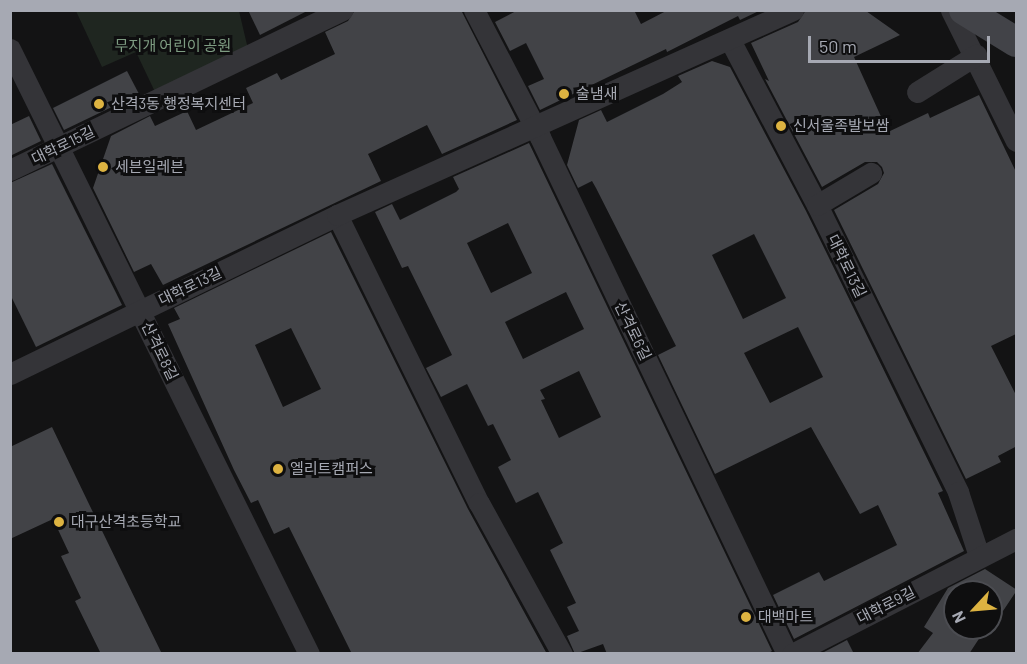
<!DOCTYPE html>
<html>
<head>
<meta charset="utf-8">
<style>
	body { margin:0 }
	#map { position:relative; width:1027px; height:664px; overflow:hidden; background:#131314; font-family:Barlow,"Noto Sans KR",sans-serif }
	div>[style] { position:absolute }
	.green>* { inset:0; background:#1f2620 }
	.building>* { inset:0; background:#424347 }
	.street>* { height:21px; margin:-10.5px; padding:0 10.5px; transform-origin:10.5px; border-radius:10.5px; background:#343438 }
	.secondary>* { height:30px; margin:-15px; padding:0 15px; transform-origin:15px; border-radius:15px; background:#424348 }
	.dots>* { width:16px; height:16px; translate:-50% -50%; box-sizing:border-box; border:3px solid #0e0e0f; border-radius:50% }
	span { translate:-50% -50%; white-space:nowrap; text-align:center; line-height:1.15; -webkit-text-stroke:6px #0e0e0f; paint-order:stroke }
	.park-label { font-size:15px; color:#7e9c82 }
	.poi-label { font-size:15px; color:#a6a9b3 }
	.left { translate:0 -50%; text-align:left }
	.street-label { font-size:15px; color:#a6a9b3 }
	.frame { position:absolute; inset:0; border:12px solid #a6a9b3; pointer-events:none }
	.north { position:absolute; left:943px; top:580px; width:60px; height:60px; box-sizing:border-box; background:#0e0e0f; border:2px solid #4b4c51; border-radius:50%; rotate:244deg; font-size:16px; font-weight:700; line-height:24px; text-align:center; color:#a6a9b3 }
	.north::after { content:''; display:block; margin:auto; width:21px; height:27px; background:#ddb341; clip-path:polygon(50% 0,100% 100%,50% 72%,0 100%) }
	.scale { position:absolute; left:808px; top:36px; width:182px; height:27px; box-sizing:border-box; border:3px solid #a6a9b3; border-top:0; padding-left:8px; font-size:18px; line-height:21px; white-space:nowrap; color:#a6a9b3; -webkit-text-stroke:4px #0e0e0f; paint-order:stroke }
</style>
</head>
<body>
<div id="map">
	<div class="green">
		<i style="clip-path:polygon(76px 11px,239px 11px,248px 49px,156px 94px,136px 52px,102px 67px)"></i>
	</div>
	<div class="building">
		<i style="clip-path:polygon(248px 10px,309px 10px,260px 35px)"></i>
		<i style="clip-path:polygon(355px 10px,461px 10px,517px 120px,442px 154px,427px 125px,368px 154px,381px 181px,163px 285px,151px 264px,134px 272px,93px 188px,111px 136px,150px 116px,155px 126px,187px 111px,196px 130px,253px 103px,246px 88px,277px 73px,281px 80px,335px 54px,325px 32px,348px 21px)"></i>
		<i style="clip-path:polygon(518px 10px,634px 10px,641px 24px,668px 10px,761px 10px,740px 20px,738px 16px,667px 52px,666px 49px,540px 110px,528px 86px,544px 79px,526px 43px,510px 51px,495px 22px)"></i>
		<i style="clip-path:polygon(806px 10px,866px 11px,900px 35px,854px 57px,888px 132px,928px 113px,930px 118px,979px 95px,1017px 174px,1016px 334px,991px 346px,1017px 397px,1017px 446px,998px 456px,1001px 462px,966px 479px,834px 210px,878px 184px,884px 173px,882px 167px,877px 162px,865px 162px,822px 187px,765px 79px,769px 81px,751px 43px,798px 22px)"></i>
		<i style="clip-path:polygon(evenodd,712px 61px,730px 67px,806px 211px,943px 491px,938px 493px,964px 551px,794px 639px,773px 595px,819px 572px,824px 581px,897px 545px,878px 505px,860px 514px,811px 427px,715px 474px,658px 355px,676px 346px,596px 188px,592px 181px,578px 188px,567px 165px,579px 120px,601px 110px,607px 122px,663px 94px,682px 82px,678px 76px,712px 61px,754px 234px,786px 298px,743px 319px,712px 255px,754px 234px,712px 61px,798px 327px,823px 377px,770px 403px,744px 353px,798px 327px)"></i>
		<i style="clip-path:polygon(127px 71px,139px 94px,64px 130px,53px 108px)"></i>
		<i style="clip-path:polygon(29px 116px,41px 141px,10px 156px,10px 125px)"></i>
		<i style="clip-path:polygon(evenodd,529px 143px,772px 651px,767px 654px,607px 654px,603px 644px,575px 654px,567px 636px,579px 631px,567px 607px,576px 603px,550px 550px,563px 543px,538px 492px,516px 503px,498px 467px,511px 460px,493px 424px,488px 426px,467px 384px,441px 397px,426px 368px,452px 355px,408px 266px,402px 268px,375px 212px,392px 204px,400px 220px,456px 192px,459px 189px,453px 177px,529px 143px,508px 223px,532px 273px,491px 293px,467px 243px,508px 223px,529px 143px,566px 292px,584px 329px,523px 359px,505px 322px,566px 292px,529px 143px,579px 371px,601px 417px,559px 438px,541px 400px,545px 399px,540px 390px,579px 371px)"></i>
		<i style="clip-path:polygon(52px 164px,122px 305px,36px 347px,10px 294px,10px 183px)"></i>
		<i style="clip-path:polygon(evenodd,331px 232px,468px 509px,547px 654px,352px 654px,289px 527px,274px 534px,258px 500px,251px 503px,234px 470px,168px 324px,180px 319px,174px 308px,331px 232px,291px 328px,321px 389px,283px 407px,255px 345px,291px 328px)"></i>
		<i style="clip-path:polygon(52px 427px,88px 502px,162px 654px,101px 654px,75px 601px,81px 598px,61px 556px,69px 553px,53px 519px,10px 539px,10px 447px)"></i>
		<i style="clip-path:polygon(985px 569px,1017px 590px,1003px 611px,998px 608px,991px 620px,991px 592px,955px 592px,955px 628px,986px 628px,969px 654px,917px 654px,933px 633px,924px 627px,948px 588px)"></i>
		<i style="clip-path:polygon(847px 640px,854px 654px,824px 654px,824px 652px)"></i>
	</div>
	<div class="street">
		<i style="left:474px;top:10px;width:143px;rotate:62.5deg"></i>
		<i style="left:540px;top:137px;width:573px;rotate:64.46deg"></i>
		<i style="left:951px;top:10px;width:146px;rotate:63.6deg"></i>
		<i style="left:731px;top:42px;width:184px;rotate:62.2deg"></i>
		<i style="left:817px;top:205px;width:320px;rotate:63.8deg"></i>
		<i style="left:958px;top:492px;width:67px;rotate:71.8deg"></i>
		<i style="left:10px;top:49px;width:675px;rotate:63.7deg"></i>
		<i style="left:917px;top:92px;width:70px;rotate:-32.1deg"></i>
		<i style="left:10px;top:170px;width:369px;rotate:-25.7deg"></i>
		<i style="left:817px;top:205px;width:63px;rotate:-30.7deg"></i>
		<i style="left:337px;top:215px;width:321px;rotate:63.8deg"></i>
		<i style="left:479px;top:503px;width:172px;rotate:61.2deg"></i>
		<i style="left:10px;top:374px;width:364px;rotate:-25.9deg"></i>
		<i style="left:337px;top:215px;width:500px;rotate:-24.2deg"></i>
		<i style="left:792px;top:654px;width:252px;rotate:-27.2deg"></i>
	</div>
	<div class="secondary">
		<i style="left:964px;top:10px;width:61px;rotate:31.6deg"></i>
	</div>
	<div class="dots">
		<i style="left:564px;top:94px;background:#ddb341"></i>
		<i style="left:99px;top:104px;background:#ddb341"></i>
		<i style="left:781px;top:126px;background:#ddb341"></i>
		<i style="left:103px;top:167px;background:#ddb341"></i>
		<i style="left:278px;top:469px;background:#ddb341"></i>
		<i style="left:59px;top:522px;background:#ddb341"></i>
		<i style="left:746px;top:617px;background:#ddb341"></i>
	</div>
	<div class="park-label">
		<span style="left:173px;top:46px">무지개 어린이 공원</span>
	</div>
	<div class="poi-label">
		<span class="left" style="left:576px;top:94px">술냄새</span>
		<span class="left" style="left:111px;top:104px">산격3동 행정복지센터</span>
		<span class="left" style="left:793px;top:126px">신서울족발보쌈</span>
		<span class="left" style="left:115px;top:167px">세븐일레븐</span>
		<span class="left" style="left:290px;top:469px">엘리트캠퍼스</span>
		<span class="left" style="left:71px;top:522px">대구산격초등학교</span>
		<span class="left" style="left:758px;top:617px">대백마트</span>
	</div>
	<div class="street-label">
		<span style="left:63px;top:145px;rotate:-26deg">대학로15길</span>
		<span style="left:847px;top:266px;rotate:64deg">대학로13길</span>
		<span style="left:190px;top:286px;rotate:-26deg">대학로13길</span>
		<span style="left:633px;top:331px;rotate:64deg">산격로6길</span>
		<span style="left:160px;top:351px;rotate:64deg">산격로8길</span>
		<span style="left:886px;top:605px;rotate:-27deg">대학로9길</span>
	</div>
	<div class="frame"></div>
	<div class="north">N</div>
	<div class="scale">50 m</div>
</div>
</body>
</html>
